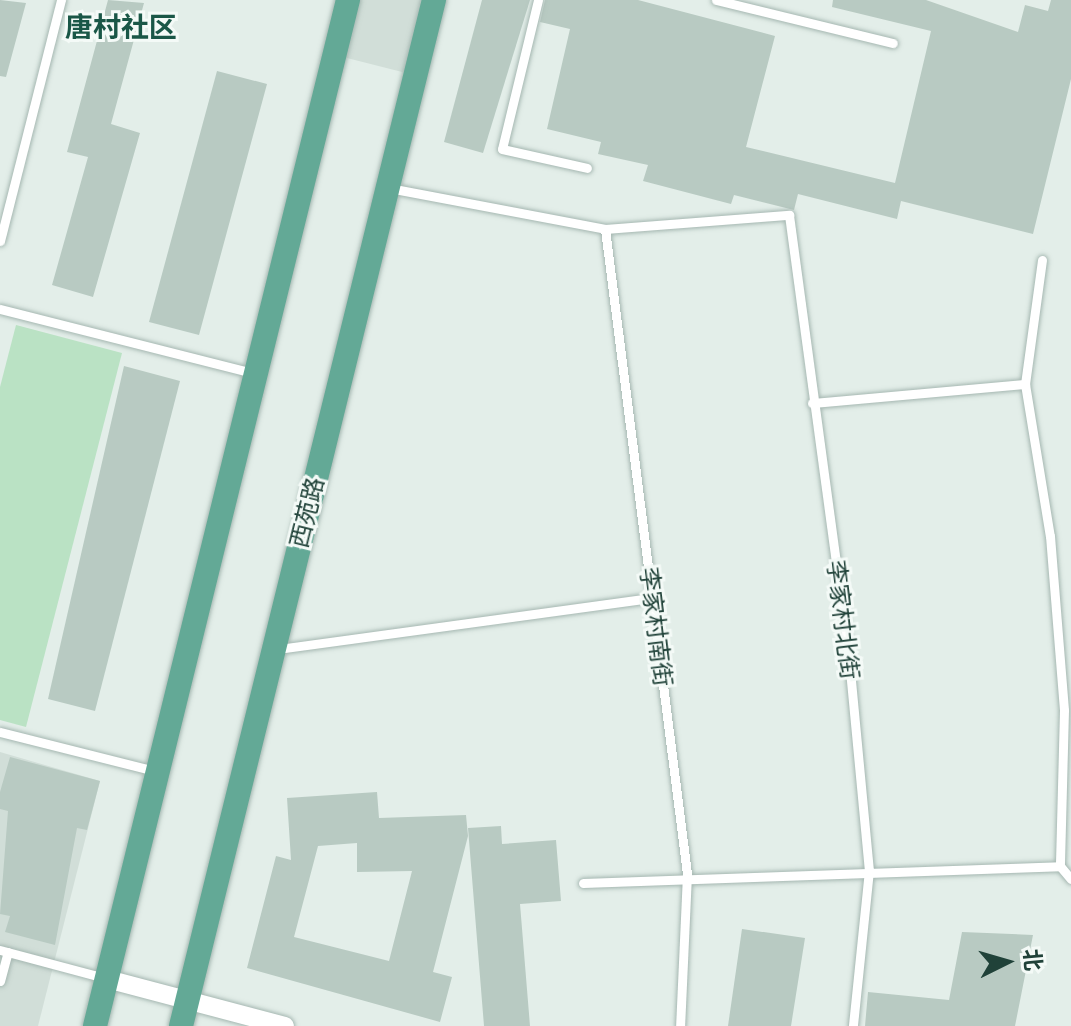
<!DOCTYPE html>
<html>
<head>
<meta charset="utf-8">
<style>
	body { margin:0 }
	#map { position:relative; width:1071px; height:1026px; overflow:hidden; background:#e3eee9; font-family:"Sofia Sans Condensed","Noto Sans SC",sans-serif }
	div>[style] { position:absolute }
	.built>* { inset:0; background:#d1ded8 }
	.green>* { inset:0; background:#bae2c4 }
	.building>* { inset:0; background:#b8cac2 }
	.roads { filter:drop-shadow(0 0 2px #a5b7b1) drop-shadow(0 0 2px #a5b7b1) }
	.lane>* { height:9px; margin:-4.5px; padding:0 4.5px; transform-origin:4.5px; border-radius:4.5px; background:#fff }
	.street>* { height:18px; margin:-9px; padding:0 9px; transform-origin:9px; border-radius:9px; background:#fff }
	.primary>* { height:24px; margin:-12px; padding:0 12px; transform-origin:12px; border-radius:12px; background:#63a996 }
	span { translate:-50% -50%; white-space:nowrap; text-align:center; line-height:1.15; -webkit-text-stroke:6px #f4faf7; paint-order:stroke }
	.street-label { font-size:24px; color:#204239 }
	.quarter-label { font-size:28px; color:#1a5747; font-weight:700 }
	.north { position:absolute; left:967px; top:922px; width:80px; height:80px; -webkit-text-stroke:6px #f4faf7; paint-order:stroke; rotate:85deg; font-size:22px; font-weight:700; line-height:32px; text-align:center; color:#204239 }
	.north::after { content:''; display:block; margin:auto; width:28px; height:36px; background:#204239; clip-path:polygon(50% 0,100% 100%,50% 72%,0 100%) }
</style>
</head>
<body>
<div id="map">
	<div class="built">
		<i style="clip-path:polygon(358px 0,433px 0,414px 75px,343px 57px)"></i>
		<i style="clip-path:polygon(0 752px,100px 781px,38px 1026px,0 1026px)"></i>
	</div>
	<div class="green">
		<i style="clip-path:polygon(16px 325px,122px 353px,26px 727px,0 720px,0 387px)"></i>
	</div>
	<div class="building">
		<i style="clip-path:polygon(0 0,26px 3px,6px 77px,0 76px)"></i>
		<i style="clip-path:polygon(108px 0,144px 3px,111px 124px,140px 133px,93px 297px,52px 285px,88px 157px,67px 152px)"></i>
		<i style="clip-path:polygon(482px 0,530px 0,483px 153px,444px 142px)"></i>
		<i style="clip-path:polygon(545px 0,638px 0,775px 36px,746px 147px,895px 183px,931px 31px,832px 7px,833px 0,926px 0,1018px 32px,1025px 5px,1048px 11px,1051px 0,1071px 0,1071px 79px,1033px 234px,901px 201px,897px 219px,798px 194px,794px 210px,734px 195px,731px 204px,643px 181px,648px 165px,598px 154px,601px 142px,547px 129px,570px 29px,540px 22px)"></i>
		<i style="clip-path:polygon(217px 71px,267px 84px,199px 335px,149px 322px)"></i>
		<i style="clip-path:polygon(124px 366px,180px 381px,95px 711px,48px 699px)"></i>
		<i style="clip-path:polygon(10px 757px,100px 781px,87px 830px,77px 828px,55px 945px,5px 932px,10px 916px,0 914px,8px 811px,0 809px,0 792px)"></i>
		<i style="clip-path:polygon(evenodd,377px 792px,379px 818px,466px 815px,468px 836px,433px 972px,452px 977px,440px 1022px,247px 968px,276px 856px,291px 860px,287px 798px,377px 792px,357px 843px,357px 872px,412px 871px,389px 961px,294px 937px,318px 846px,357px 843px)"></i>
		<i style="clip-path:polygon(501px 826px,502px 844px,556px 840px,561px 901px,520px 904px,530px 1026px,484px 1026px,468px 828px)"></i>
		<i style="clip-path:polygon(742px 929px,805px 938px,791px 1026px,728px 1026px)"></i>
		<i style="clip-path:polygon(962px 932px,1033px 935px,1015px 1026px,865px 1026px,868px 992px,949px 1000px)"></i>
	</div>
	<div class="roads">
		<div class="lane">
			<i style="left:538px;top:0;width:153px;rotate:103.6deg"></i>
			<i style="left:502px;top:149px;width:87px;rotate:12.6deg"></i>
			<i style="left:716px;top:0;width:182px;rotate:13.7deg"></i>
			<i style="left:389px;top:188px;width:220px;rotate:10.7deg"></i>
			<i style="left:605px;top:229px;width:185px;rotate:-4.4deg"></i>
			<i style="left:789px;top:215px;width:438px;rotate:82.3deg"></i>
			<i style="left:848px;top:649px;width:222px;rotate:84.6deg"></i>
			<i style="left:869px;top:870px;width:157px;rotate:95.9deg"></i>
			<i style="left:605px;top:229px;width:650px;rotate:82.75deg"></i>
			<i style="left:687px;top:874px;width:152px;rotate:92.6deg"></i>
			<i style="left:0;top:241px;width:249px;rotate:-75.8deg"></i>
			<i style="left:1042px;top:260px;width:125px;rotate:97.8deg"></i>
			<i style="left:1025px;top:384px;width:154px;rotate:80.7deg"></i>
			<i style="left:1050px;top:536px;width:175px;rotate:85.4deg"></i>
			<i style="left:1064px;top:710px;width:156px;rotate:91.5deg"></i>
			<i style="left:0;top:309px;width:264px;rotate:14.2deg"></i>
			<i style="left:812px;top:403px;width:214px;rotate:-5.1deg"></i>
			<i style="left:278px;top:649px;width:377px;rotate:-7.8deg"></i>
			<i style="left:0;top:732px;width:160px;rotate:14.1deg"></i>
			<i style="left:583px;top:883px;width:477px;rotate:-2deg"></i>
			<i style="left:1060px;top:866px;width:17px;rotate:50deg"></i>
			<i style="left:0;top:950px;width:109px;rotate:14.9deg"></i>
			<i style="left:0;top:981px;width:30px;rotate:-75deg"></i>
		</div>
		<div class="street">
			<i style="left:107px;top:979px;width:184px;rotate:14.8deg"></i>
		</div>
		<div class="primary">
			<i style="left:95px;top:1026px;width:1057px;rotate:-76.15deg"></i>
			<i style="left:181px;top:1026px;width:1057px;rotate:-76.15deg"></i>
		</div>
	</div>
	<div class="street-label">
		<span style="left:308px;top:513px;rotate:-76deg">西苑路</span>
		<span style="left:842px;top:620px;rotate:83deg">李家村北街</span>
		<span style="left:655px;top:627px;rotate:83deg">李家村南街</span>
	</div>
	<div class="quarter-label">
		<span style="left:121px;top:29px">唐村社区</span>
	</div>
	<div class="north">北</div>
</div>
</body>
</html>
